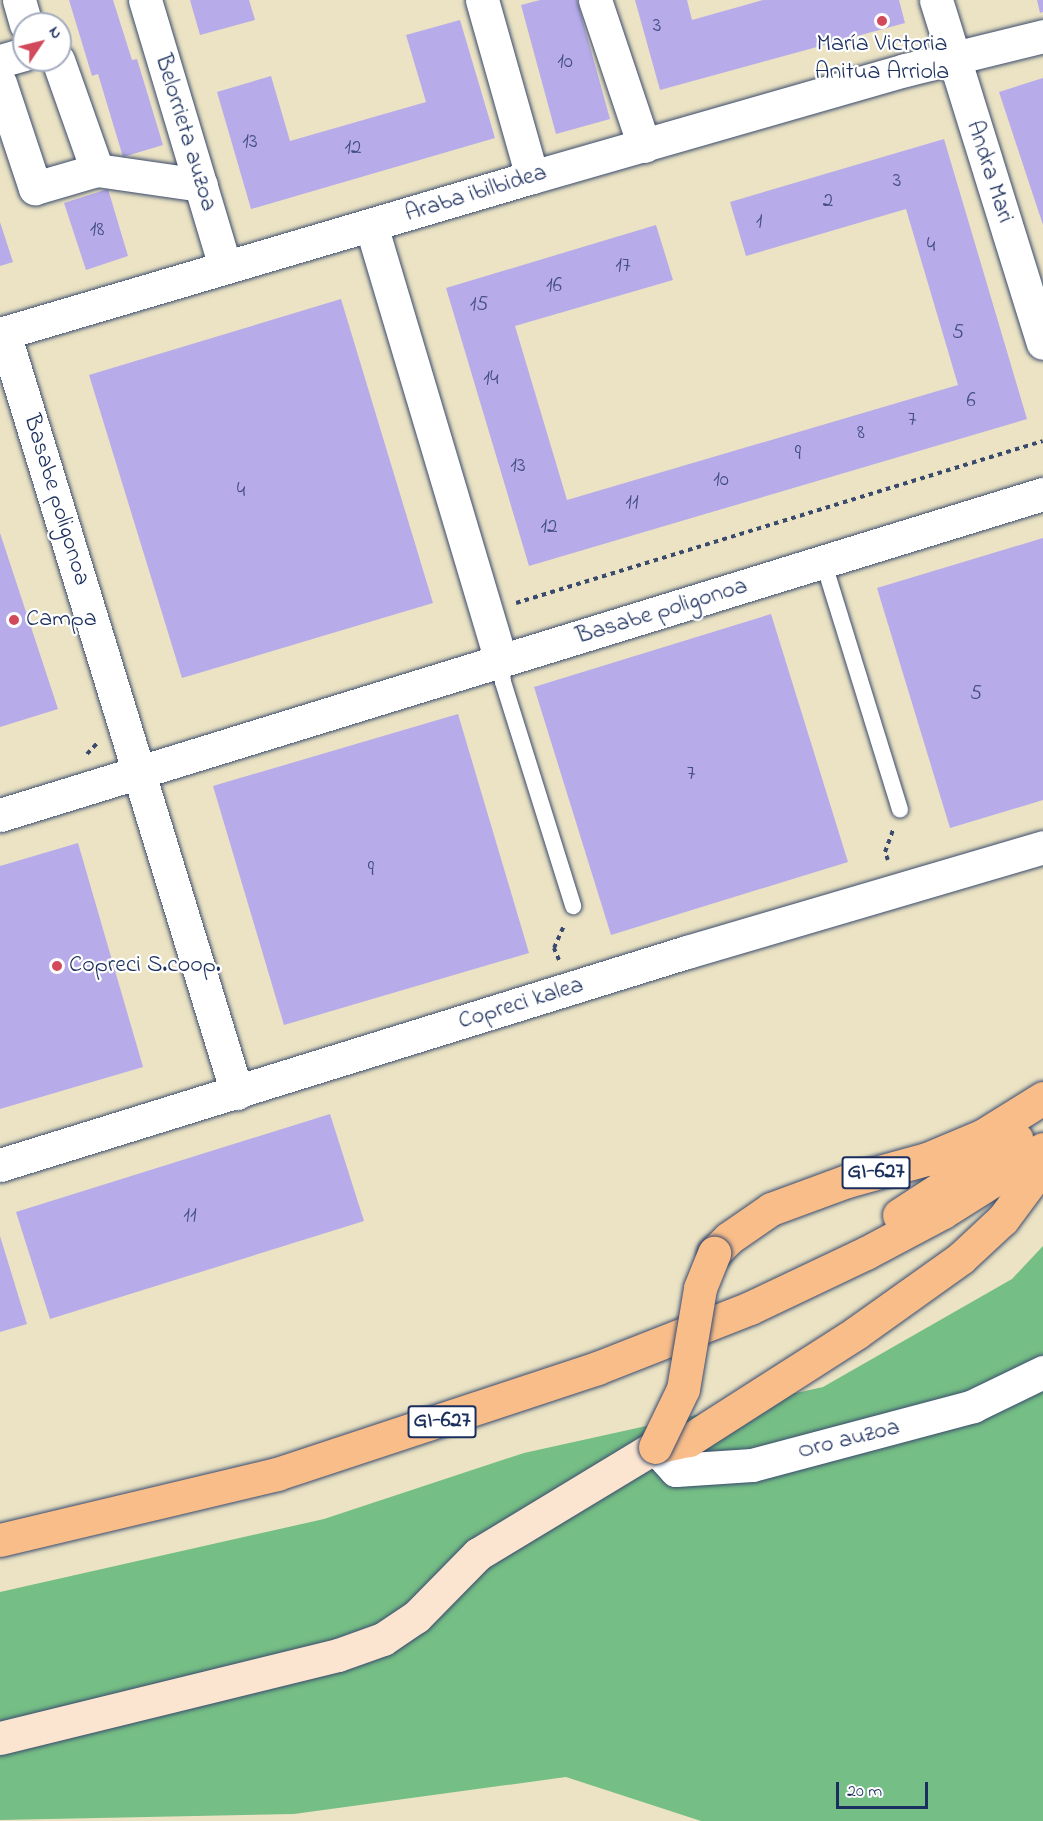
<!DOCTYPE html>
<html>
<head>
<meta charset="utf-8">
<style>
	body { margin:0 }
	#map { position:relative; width:1043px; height:1821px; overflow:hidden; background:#ebe3c3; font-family:"Indie Flower",sans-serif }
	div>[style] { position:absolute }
	.forest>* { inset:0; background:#75be85 }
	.building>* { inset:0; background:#b7ace9 }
	.path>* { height:4px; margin-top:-2px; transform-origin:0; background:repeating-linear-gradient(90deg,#3a4a6d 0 4.5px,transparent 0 9px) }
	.roads { filter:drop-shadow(0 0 2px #3a4a6d) drop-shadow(0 0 2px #3a4a6d) }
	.lane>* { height:16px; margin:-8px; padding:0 8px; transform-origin:8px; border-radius:8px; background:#fff }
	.street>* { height:33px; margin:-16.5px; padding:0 16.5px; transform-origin:16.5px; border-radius:16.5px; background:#fff }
	.secondary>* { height:33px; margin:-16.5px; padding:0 16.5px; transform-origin:16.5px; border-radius:16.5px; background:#fce5d0 }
	.primary>* { height:33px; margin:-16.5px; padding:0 16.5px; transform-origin:16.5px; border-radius:16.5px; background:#f8bd89 }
	.bridges { filter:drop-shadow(0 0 2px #3a4a6d) drop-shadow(0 0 2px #3a4a6d) }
	.primary-bridge>* { height:33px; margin:-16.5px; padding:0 16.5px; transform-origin:16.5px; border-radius:16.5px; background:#f8bd89 }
	.dots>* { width:16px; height:16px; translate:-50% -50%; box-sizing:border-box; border:3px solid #fff; border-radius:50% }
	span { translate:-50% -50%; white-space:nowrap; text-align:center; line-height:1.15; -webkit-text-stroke:4.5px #fff; paint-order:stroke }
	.number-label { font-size:21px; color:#424e81 }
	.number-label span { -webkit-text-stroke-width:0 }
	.shield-label span { padding:2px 4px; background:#fff; border:2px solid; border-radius:4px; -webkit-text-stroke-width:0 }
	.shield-label { font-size:22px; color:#1b2f5e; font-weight:700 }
	.poi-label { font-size:24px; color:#1b2f5e }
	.left { translate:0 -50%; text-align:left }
	.street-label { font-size:24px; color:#1b2f5e }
	.north { position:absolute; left:12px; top:12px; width:60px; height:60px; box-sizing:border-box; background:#fff; border:2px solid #a4acbf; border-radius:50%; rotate:55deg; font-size:16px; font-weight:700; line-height:24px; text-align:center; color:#1b2f5e }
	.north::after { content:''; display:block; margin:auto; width:21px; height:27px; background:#d1495b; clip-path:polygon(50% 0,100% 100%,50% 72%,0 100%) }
	.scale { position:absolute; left:836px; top:1782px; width:92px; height:27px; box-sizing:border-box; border:3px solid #1b2f5e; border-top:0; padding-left:8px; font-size:18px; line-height:21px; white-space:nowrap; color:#1b2f5e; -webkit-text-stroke:4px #fff; paint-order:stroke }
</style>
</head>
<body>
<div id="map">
	<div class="forest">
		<i style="clip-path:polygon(1043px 1246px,1043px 1821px,701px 1821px,566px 1777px,294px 1814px,0 1820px,0 1592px,324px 1519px,524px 1453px,823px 1387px,1012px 1279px)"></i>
	</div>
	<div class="building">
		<i style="clip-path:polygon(69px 0,113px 0,132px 60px,137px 59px,163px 145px,123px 157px,98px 74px,92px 76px)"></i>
		<i style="clip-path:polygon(190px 0,249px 0,255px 20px,200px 35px)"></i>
		<i style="clip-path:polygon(540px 0,577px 0,610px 119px,556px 134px,521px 5px)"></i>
		<i style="clip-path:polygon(635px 0,687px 0,692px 20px,763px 0,899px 0,905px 23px,660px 90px)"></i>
		<i style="clip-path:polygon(1037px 0,1043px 0,1043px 12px,1040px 13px)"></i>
		<i style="clip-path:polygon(460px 20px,495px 138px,251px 209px,217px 92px,271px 76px,290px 141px,426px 102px,406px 35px)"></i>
		<i style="clip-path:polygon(1043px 78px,1043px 225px,999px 92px)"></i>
		<i style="clip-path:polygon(944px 139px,1027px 419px,529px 566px,446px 288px,656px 225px,673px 280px,515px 326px,567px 500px,958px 385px,906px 209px,746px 256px,730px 202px)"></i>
		<i style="clip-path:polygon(108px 189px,128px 256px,86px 270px,64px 203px)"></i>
		<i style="clip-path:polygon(0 222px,13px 262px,0 266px)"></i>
		<i style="clip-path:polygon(341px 299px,433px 603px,182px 678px,89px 375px)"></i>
		<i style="clip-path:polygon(0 533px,58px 709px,0 727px)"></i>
		<i style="clip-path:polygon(1043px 538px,1043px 800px,950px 828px,877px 588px)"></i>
		<i style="clip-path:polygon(771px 614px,848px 862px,611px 935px,534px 687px)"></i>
		<i style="clip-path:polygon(458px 714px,529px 953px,284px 1025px,213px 786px)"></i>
		<i style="clip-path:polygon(78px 843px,143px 1067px,0 1109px,0 866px)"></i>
		<i style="clip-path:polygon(330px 1114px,364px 1221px,50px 1319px,16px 1212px)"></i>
		<i style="clip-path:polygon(0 1236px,27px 1324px,0 1332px)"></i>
	</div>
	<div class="path">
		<i style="left:516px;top:603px;width:551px;rotate:-17.09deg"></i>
		<i style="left:87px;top:754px;width:16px;rotate:-47deg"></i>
		<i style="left:888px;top:860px;width:9px;rotate:-111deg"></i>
		<i style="left:885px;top:852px;width:23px;rotate:-70deg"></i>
		<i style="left:559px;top:960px;width:13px;rotate:-113deg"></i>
		<i style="left:554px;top:948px;width:24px;rotate:-66deg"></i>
	</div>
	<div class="roads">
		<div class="lane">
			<i style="left:824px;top:564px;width:257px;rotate:72.8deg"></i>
			<i style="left:501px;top:660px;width:22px;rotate:85deg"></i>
			<i style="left:503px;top:682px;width:235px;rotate:72.6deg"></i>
		</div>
		<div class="street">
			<i style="left:19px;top:0;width:25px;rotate:74deg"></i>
			<i style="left:145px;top:0;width:279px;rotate:73.3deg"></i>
			<i style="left:482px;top:0;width:184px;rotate:74.2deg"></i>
			<i style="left:595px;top:0;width:154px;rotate:71.4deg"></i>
			<i style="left:936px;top:0;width:359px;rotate:72.7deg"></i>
			<i style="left:58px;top:60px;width:117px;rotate:70.5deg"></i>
			<i style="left:97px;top:170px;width:105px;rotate:8.2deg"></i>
			<i style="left:0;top:61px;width:25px;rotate:-16deg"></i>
			<i style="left:0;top:83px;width:111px;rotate:71.6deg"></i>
			<i style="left:35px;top:188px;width:65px;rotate:-16.2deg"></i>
			<i style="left:371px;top:225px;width:454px;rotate:73.4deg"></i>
			<i style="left:4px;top:333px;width:795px;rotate:72.96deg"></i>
			<i style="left:0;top:334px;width:555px;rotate:-16.44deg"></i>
			<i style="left:532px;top:177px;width:388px;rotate:-16deg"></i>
			<i style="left:905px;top:70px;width:142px;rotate:-13.8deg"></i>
			<i style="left:0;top:815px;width:1091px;rotate:-17.11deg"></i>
			<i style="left:0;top:1165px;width:719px;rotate:-17.23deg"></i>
			<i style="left:687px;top:952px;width:371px;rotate:-16.4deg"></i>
			<i style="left:655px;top:1447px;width:31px;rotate:48deg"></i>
			<i style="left:676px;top:1470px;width:76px;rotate:-3.8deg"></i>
			<i style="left:752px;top:1465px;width:229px;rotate:-14.9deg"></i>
			<i style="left:973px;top:1406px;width:78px;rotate:-25.9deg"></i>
		</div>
		<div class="secondary">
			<i style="left:0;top:1738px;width:348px;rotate:-13.8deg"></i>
			<i style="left:338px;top:1655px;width:48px;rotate:-19.6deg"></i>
			<i style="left:383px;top:1639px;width:40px;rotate:-34deg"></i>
			<i style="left:416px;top:1617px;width:88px;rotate:-45.5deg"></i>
			<i style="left:478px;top:1554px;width:207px;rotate:-31.2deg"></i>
		</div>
		<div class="primary">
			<i style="left:899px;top:1215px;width:140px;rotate:-33deg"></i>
			<i style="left:714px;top:1253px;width:21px;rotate:-45deg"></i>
			<i style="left:729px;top:1238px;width:51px;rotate:-34.6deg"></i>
			<i style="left:771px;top:1209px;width:81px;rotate:-20.2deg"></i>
			<i style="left:847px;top:1181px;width:83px;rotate:-15.4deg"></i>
			<i style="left:927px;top:1159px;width:60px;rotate:-22.7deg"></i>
			<i style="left:982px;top:1136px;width:72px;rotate:-31.9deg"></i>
			<i style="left:655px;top:1447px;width:35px;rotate:-12deg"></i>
			<i style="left:689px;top:1440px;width:198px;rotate:-32.6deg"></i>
			<i style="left:856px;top:1333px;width:129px;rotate:-35.5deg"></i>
			<i style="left:961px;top:1258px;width:57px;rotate:-42.9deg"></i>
			<i style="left:1003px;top:1219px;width:67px;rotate:-53.5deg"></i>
			<i style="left:0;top:1540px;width:285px;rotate:-13.4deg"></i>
			<i style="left:277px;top:1474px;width:337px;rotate:-18.3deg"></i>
			<i style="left:597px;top:1368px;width:164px;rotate:-21.4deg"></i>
			<i style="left:750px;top:1308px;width:128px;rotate:-25.4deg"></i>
			<i style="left:866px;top:1253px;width:87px;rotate:-28deg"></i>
			<i style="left:943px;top:1212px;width:118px;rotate:-32.2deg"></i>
		</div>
	</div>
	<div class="bridges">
		<div class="primary-bridge">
			<i style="left:655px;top:1447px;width:64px;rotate:-64.2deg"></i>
			<i style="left:683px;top:1389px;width:102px;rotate:-80.4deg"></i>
			<i style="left:700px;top:1288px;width:38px;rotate:-68deg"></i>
		</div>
	</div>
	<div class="dots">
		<i style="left:882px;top:21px;background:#d1495b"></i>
		<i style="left:14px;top:620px;background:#d1495b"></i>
		<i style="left:57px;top:966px;background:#d1495b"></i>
	</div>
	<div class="number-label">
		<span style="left:657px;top:26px">3</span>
		<span style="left:565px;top:62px">10</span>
		<span style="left:250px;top:142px">13</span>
		<span style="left:353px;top:148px">12</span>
		<span style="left:897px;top:181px">3</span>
		<span style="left:828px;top:201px">2</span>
		<span style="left:759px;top:222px">1</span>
		<span style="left:97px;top:230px">18</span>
		<span style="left:931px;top:246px">4</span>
		<span style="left:623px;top:266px">17</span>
		<span style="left:554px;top:286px">16</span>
		<span style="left:479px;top:305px">15</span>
		<span style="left:958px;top:333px">5</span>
		<span style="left:491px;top:379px">14</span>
		<span style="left:971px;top:401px">6</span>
		<span style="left:912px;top:420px">7</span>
		<span style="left:861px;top:433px">8</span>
		<span style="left:798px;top:454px">9</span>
		<span style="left:518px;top:466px">13</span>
		<span style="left:721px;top:480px">10</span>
		<span style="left:241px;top:491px">4</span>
		<span style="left:632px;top:503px">11</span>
		<span style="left:549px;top:527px">12</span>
		<span style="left:976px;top:694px">5</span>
		<span style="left:691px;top:774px">7</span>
		<span style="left:371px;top:870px">9</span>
		<span style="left:190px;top:1216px">11</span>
	</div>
	<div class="shield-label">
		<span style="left:876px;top:1173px">GI-627</span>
		<span style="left:442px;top:1422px">GI-627</span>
	</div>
	<div class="poi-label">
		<span style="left:882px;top:59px">María Victoria<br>Anitua Arriola</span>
		<span class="left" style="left:26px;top:620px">Campa</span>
		<span class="left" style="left:69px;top:966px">Copreci S.coop.</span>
	</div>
	<div class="street-label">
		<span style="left:185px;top:133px;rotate:73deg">Belorrieta auzoa</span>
		<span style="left:989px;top:172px;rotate:72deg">Andra Mari</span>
		<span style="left:476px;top:194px;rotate:-17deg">Araba ibilbidea</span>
		<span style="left:56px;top:500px;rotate:73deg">Basabe poligonoa</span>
		<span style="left:662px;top:612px;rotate:-17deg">Basabe poligonoa</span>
		<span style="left:521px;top:1004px;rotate:-17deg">Copreci kalea</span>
		<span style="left:849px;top:1440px;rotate:-14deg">Oro auzoa</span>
	</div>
	<div class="north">N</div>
	<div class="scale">20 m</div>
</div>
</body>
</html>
